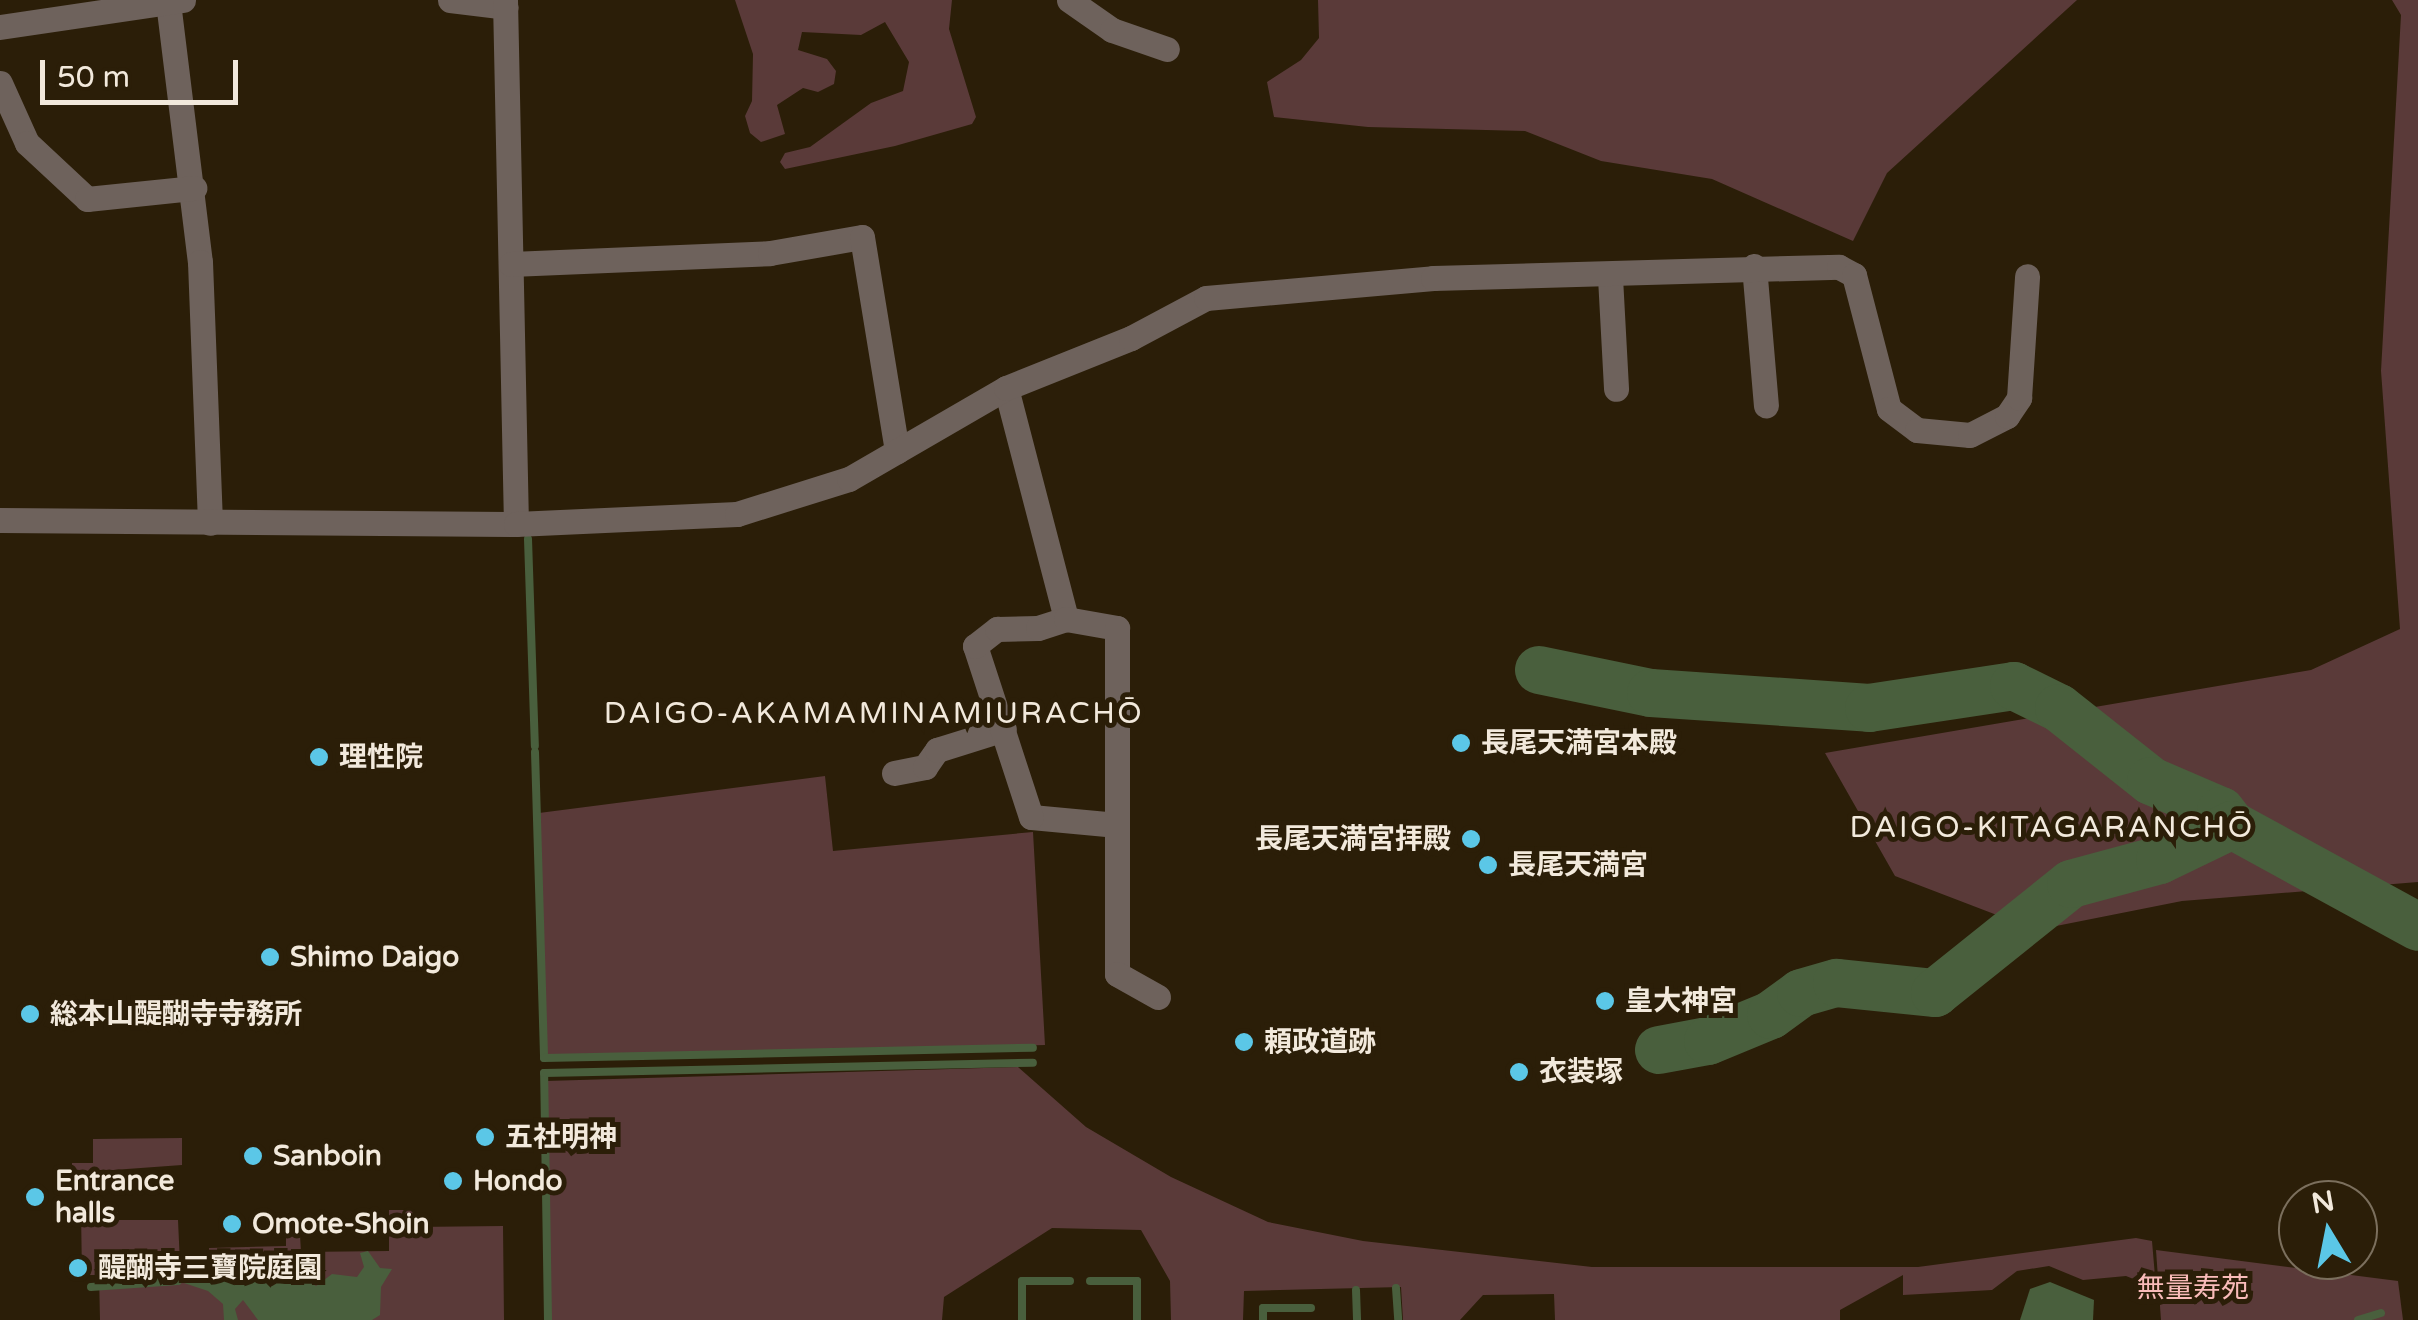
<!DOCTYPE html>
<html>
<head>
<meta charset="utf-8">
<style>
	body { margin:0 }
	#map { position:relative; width:2418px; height:1320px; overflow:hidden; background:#2b1e08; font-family:"Varela Round","Noto Sans JP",sans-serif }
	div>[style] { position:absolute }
	.green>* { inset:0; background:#5a3a39 }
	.water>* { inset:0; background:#495f3d }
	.stream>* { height:8px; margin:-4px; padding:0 4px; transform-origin:4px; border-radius:4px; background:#495f3d }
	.river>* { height:48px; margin:-24px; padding:0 24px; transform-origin:24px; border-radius:24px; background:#495f3d }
	.minor>* { height:25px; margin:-12.5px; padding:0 12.5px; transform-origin:12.5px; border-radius:12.5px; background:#6e625c }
	.dots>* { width:28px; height:28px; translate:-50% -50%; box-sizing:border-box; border:5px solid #2b1e08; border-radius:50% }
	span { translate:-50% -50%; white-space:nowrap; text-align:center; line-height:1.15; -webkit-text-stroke:10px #2b1e08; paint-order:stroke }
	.poi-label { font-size:28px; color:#f2e9dc; font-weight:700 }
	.left { translate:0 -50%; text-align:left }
	.right { translate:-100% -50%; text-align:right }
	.park-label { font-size:28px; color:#f9bbb9 }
	.neighbourhood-label { font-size:30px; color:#f2e9dc; letter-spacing:2.5px }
	.north { position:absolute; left:2278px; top:1180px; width:100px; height:100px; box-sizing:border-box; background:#2b1e08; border:2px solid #7b6f5d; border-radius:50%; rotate:350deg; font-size:28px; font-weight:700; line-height:40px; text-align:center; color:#f2e9dc }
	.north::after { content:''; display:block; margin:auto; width:35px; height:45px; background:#5bc7e7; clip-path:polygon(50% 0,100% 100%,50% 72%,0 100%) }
	.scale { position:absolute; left:40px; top:60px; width:198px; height:45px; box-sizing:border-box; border:5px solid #f2e9dc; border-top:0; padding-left:12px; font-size:30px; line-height:35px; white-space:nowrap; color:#f2e9dc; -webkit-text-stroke:8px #2b1e08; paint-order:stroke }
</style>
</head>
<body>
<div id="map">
	<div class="green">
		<i style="clip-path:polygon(735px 0,952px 0,949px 29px,976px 117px,972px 124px,895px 146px,785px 169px,780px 162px,785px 153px,810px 147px,871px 103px,903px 91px,909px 62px,885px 22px,861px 35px,802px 32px,798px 50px,827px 59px,836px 71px,834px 84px,818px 92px,803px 88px,777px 105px,785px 134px,761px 142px,750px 133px,745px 116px,752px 101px,753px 54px)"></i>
		<i style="clip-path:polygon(1318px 0,2077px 0,1887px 173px,1853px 241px,1712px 179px,1601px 161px,1525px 131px,1368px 127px,1274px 117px,1267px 82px,1301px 60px,1319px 38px)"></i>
		<i style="clip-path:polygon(2392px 0,2418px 0,2418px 882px,2182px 901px,2036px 930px,1895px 876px,1825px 753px,2311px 670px,2400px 629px,2381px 371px,2401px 15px)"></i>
		<i style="clip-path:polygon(825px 776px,833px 851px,1033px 832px,1045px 1045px,545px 1056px,539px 813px)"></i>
		<i style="clip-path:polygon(1018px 1067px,1086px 1127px,1171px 1177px,1268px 1222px,1363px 1241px,1592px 1267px,1918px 1267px,2136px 1238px,2152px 1241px,2156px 1288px,2126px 1276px,2083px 1280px,2049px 1266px,2017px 1271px,1992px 1290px,1903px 1295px,1903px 1275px,1840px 1310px,1840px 1320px,1555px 1320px,1554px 1294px,1483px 1295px,1460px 1320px,1403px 1320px,1401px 1287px,1244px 1291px,1243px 1320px,1171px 1320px,1170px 1281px,1141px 1230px,1052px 1228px,944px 1297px,942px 1320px,550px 1320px,546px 1081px)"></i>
		<i style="clip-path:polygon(182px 1138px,182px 1165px,72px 1173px,72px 1163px,93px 1163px,93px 1139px)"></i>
		<i style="clip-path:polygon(389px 1210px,414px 1210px,414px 1227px,503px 1226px,504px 1320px,100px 1320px,99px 1275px,82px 1275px,81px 1212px,118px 1212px,118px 1220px,178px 1220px,180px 1264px,209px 1263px,209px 1248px,286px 1246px,286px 1235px,300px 1235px,301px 1252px,389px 1251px)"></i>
		<i style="clip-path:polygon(2156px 1250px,2398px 1281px,2403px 1320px,2161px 1320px)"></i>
	</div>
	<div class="water">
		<i style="clip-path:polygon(295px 1249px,293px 1259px,306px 1266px,300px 1275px,316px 1286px,332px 1274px,357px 1277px,364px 1267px,360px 1253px,368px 1251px,380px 1268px,392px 1269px,381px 1287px,380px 1315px,372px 1320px,258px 1320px,243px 1300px,235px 1309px,238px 1320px,224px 1320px,223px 1304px,208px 1291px,178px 1281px,191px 1270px,230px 1280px,248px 1260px,293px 1275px,281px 1258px)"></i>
		<i style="clip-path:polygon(2050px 1282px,2094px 1300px,2093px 1320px,2020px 1320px,2030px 1289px)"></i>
	</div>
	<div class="stream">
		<i style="left:528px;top:539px;width:207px;rotate:88.1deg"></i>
		<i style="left:535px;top:752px;width:306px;rotate:88.3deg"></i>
		<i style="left:544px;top:1058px;width:489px;rotate:-1.2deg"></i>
		<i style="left:1090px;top:1281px;width:47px"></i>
		<i style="left:1137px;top:1281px;width:39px;rotate:90deg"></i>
		<i style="left:91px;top:1287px;width:87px;rotate:-3.9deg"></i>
		<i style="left:1396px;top:1288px;width:32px;rotate:86deg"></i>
		<i style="left:1356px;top:1290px;width:30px;rotate:88deg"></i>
		<i style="left:548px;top:1320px;width:247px;rotate:-90.9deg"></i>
		<i style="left:544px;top:1073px;width:489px;rotate:-1.2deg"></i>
		<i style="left:1022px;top:1320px;width:39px;rotate:-90deg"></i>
		<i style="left:1022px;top:1281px;width:48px"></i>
		<i style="left:1263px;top:1320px;width:12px;rotate:-90deg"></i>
		<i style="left:1263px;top:1308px;width:48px"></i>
		<i style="left:2358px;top:1320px;width:24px;rotate:-17deg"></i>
	</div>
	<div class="river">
		<i style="left:1539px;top:670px;width:114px;rotate:11.6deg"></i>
		<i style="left:1651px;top:693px;width:219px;rotate:3.9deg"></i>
		<i style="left:1869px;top:708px;width:147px;rotate:-8.6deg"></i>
		<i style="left:2014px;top:686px;width:50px;rotate:26.1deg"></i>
		<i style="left:2059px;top:708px;width:117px;rotate:38.4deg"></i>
		<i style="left:2151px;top:781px;width:76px;rotate:23.2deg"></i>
		<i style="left:2221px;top:811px;width:18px;rotate:52deg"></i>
		<i style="left:2232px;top:825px;width:212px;rotate:28.7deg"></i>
		<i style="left:1659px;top:1050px;width:50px;rotate:-10.4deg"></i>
		<i style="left:1708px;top:1041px;width:68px;rotate:-22.4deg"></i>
		<i style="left:1771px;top:1015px;width:37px;rotate:-36deg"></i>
		<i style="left:1801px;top:993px;width:37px;rotate:-16deg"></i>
		<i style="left:1837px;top:983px;width:99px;rotate:5.8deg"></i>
		<i style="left:1935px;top:993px;width:174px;rotate:-38.7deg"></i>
		<i style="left:2071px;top:884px;width:92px;rotate:-15.1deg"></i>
		<i style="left:2160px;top:860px;width:80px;rotate:-25.9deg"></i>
	</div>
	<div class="minor">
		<i style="left:450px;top:0;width:56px;rotate:7.1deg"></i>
		<i style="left:505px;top:0;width:524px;rotate:88.8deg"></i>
		<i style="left:1069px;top:0;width:52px;rotate:34.9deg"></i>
		<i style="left:1112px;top:30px;width:58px;rotate:19.1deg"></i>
		<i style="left:168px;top:2px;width:262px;rotate:83deg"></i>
		<i style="left:200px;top:262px;width:261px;rotate:87.8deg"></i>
		<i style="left:0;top:27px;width:185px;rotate:-8.4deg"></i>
		<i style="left:0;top:83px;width:66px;rotate:65.8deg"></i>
		<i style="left:27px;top:143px;width:82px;rotate:43deg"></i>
		<i style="left:87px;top:199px;width:108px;rotate:-5.9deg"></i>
		<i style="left:511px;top:264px;width:259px;rotate:-2.4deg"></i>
		<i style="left:770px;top:253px;width:93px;rotate:-9.9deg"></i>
		<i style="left:862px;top:237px;width:217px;rotate:80.7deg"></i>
		<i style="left:1754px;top:266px;width:140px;rotate:85.1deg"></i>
		<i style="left:1610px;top:277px;width:112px;rotate:86.9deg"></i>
		<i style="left:1006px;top:388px;width:239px;rotate:75.4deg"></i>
		<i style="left:0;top:520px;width:516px;rotate:0.44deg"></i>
		<i style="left:516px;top:524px;width:221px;rotate:-2.6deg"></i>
		<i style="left:737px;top:514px;width:117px;rotate:-17.4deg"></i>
		<i style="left:849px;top:479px;width:181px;rotate:-30.1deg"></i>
		<i style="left:1006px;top:388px;width:135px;rotate:-21.8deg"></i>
		<i style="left:1131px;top:338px;width:85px;rotate:-28.1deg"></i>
		<i style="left:1206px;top:298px;width:228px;rotate:-5deg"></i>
		<i style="left:1433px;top:278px;width:406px;rotate:-1.6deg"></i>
		<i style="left:1839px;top:267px;width:17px;rotate:28deg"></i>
		<i style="left:1854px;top:275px;width:138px;rotate:75.4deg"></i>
		<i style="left:1889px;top:409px;width:35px;rotate:37deg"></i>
		<i style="left:1917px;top:430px;width:53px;rotate:5.4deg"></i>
		<i style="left:1970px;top:435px;width:42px;rotate:-27.2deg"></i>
		<i style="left:2007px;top:416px;width:22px;rotate:-56deg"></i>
		<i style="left:2019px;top:398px;width:122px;rotate:-86.2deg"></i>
		<i style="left:894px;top:773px;width:32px;rotate:-11deg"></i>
		<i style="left:925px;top:767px;width:21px;rotate:-55deg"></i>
		<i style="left:937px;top:750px;width:70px;rotate:-17.4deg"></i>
		<i style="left:1117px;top:825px;width:86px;rotate:-174.7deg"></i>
		<i style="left:1031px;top:817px;width:180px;rotate:-108.1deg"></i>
		<i style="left:975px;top:646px;width:28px;rotate:-38deg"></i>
		<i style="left:997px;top:629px;width:41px;rotate:-1.4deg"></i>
		<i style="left:1038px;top:628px;width:29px;rotate:-18deg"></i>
		<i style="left:1066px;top:619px;width:52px;rotate:10deg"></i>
		<i style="left:1117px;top:628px;width:346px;rotate:90deg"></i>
		<i style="left:1117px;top:974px;width:47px;rotate:29.3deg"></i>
	</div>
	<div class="dots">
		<i style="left:1461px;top:743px;background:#5bc7e7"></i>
		<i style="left:319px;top:757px;background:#5bc7e7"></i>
		<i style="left:1471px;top:839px;background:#5bc7e7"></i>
		<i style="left:1488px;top:865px;background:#5bc7e7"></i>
		<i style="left:270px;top:957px;background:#5bc7e7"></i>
		<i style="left:1605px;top:1001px;background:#5bc7e7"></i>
		<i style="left:30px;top:1014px;background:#5bc7e7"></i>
		<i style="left:1244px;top:1042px;background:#5bc7e7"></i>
		<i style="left:1519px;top:1072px;background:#5bc7e7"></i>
		<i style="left:485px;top:1137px;background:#5bc7e7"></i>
		<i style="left:253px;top:1156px;background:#5bc7e7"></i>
		<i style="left:453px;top:1181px;background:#5bc7e7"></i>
		<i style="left:35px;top:1197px;background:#5bc7e7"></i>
		<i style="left:232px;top:1224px;background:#5bc7e7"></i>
		<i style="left:78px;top:1268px;background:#5bc7e7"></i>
	</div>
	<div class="poi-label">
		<span class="left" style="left:1481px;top:743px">長尾天満宮本殿</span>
		<span class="left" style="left:339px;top:757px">理性院</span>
		<span class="right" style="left:1451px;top:839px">長尾天満宮拝殿</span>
		<span class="left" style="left:1508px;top:865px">長尾天満宮</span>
		<span class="left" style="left:290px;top:957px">Shimo Daigo</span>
		<span class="left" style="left:1625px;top:1001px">皇大神宮</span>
		<span class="left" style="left:50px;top:1014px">総本山醍醐寺寺務所</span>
		<span class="left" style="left:1264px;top:1042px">頼政道跡</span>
		<span class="left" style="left:1539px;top:1072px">衣装塚</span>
		<span class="left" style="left:505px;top:1137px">五社明神</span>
		<span class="left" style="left:273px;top:1156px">Sanboin</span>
		<span class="left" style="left:55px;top:1197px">Entrance<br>halls</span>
		<span class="left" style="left:473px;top:1181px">Hondo</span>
		<span class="left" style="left:252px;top:1224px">Omote-Shoin</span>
		<span class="left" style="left:98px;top:1268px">醍醐寺三寶院庭園</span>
	</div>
	<div class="park-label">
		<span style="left:2193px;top:1288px">無量寿苑</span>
	</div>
	<div class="neighbourhood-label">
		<span style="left:874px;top:714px">DAIGO-AKAMAMINAMIURACHŌ</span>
		<span style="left:2052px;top:828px">DAIGO-KITAGARANCHŌ</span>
	</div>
	<div class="north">N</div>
	<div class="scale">50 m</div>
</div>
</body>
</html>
